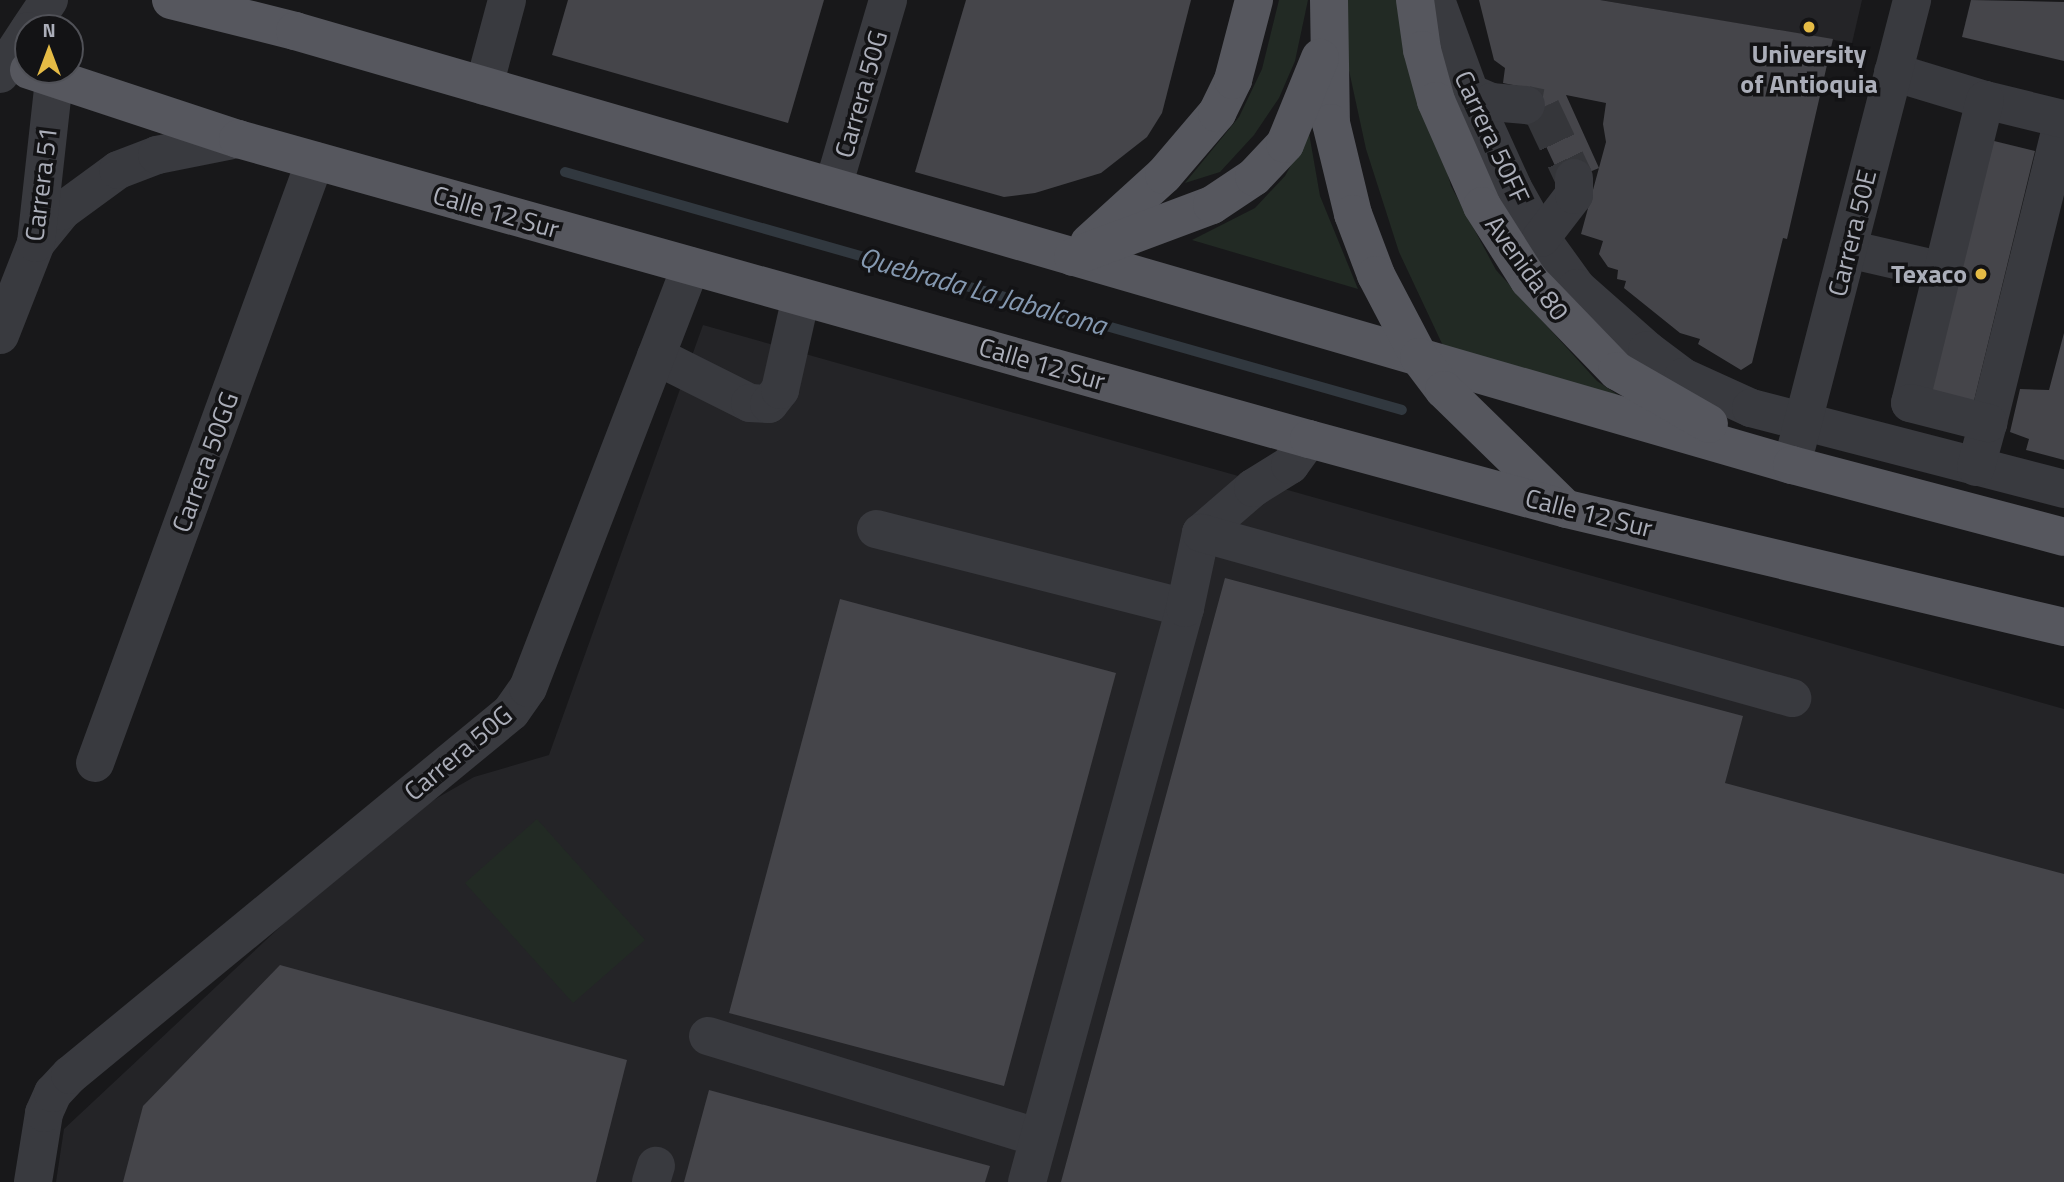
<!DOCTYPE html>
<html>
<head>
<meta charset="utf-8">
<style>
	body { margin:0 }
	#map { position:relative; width:2064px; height:1182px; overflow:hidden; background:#18181a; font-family:"Titillium Web",sans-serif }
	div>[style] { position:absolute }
	.built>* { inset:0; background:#242427 }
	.green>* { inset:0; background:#222a24 }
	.stream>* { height:10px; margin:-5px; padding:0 5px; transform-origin:5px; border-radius:5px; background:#31383f }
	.building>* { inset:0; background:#45454a }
	.minor-tunnel>* { height:38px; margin-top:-19px; transform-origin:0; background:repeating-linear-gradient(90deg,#35363a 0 38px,transparent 0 57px) }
	.minor>* { height:38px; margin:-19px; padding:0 19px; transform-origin:19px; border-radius:19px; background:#393a3f }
	.major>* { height:38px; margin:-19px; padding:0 19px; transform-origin:19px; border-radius:19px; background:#56575e }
	.dots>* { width:19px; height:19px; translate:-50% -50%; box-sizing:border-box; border:4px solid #131315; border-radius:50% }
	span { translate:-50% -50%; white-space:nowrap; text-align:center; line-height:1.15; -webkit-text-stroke:7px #131315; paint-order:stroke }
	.poi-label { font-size:26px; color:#abaeb9; font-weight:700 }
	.right { translate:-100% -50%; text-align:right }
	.street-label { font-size:26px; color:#abaeb9 }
	.water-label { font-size:28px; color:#8599b1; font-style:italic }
	.north { position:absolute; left:14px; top:14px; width:70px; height:70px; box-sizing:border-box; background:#131315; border:2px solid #505157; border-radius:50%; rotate:0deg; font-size:19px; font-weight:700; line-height:28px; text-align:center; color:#abaeb9 }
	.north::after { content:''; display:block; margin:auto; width:24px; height:32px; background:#e5bb45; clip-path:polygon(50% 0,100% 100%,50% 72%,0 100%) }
</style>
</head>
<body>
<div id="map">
	<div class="built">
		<i style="clip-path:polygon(1600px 0,1862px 0,1852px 43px)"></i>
		<i style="clip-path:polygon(703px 325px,2064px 709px,2064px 1182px,56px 1182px,64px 1129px,388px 826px,474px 777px,549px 755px)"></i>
	</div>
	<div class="green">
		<i style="clip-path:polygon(1279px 0,1308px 0,1295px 61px,1279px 98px,1254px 135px,1220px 172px,1185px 183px,1239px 117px,1262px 69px)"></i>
		<i style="clip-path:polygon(1346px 0,1398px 0,1451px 186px,1496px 270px,1597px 381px,1647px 414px,1445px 350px,1399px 252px,1366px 149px,1345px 52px)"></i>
		<i style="clip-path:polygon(1309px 133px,1320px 196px,1358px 289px,1192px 240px,1255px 208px,1285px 176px)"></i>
		<i style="clip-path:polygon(537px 819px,645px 940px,573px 1003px,465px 883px)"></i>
	</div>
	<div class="stream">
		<i style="left:565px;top:172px;width:870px;rotate:15.87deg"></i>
	</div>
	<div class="building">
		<i style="clip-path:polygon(568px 0,824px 0,788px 123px,552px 55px)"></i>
		<i style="clip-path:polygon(966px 0,1191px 0,1162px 113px,1147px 137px,1101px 173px,1035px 193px,1004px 197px,915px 172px)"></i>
		<i style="clip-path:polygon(1479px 0,1600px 0,1833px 39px,1787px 239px,1783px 238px,1752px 363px,1741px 370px,1698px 344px,1700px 339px,1680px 333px,1624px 288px,1626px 281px,1617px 279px,1618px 270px,1608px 267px,1599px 254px,1603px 241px,1581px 234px,1606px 142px,1603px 124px,1606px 103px,1566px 95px,1599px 168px,1563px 183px,1518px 86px,1503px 83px,1505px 68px,1494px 60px)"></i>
		<i style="clip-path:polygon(1971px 0,2064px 2px,2064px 61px,1962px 37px)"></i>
		<i style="clip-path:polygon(1990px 140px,2035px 151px,1972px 409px,1928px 398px)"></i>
		<i style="clip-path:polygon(2064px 333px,2064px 460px,2026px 450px,2029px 439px,2010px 432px,2020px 389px,2049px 390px)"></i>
		<i style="clip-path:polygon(1225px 578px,1743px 716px,1725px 783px,2064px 874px,2064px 1182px,1061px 1182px)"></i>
		<i style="clip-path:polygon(840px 599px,1116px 673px,1004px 1086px,729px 1013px)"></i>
		<i style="clip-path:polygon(280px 965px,627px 1060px,596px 1182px,123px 1182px,143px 1106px)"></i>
		<i style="clip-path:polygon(709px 1090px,990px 1166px,985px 1182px,684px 1182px)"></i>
	</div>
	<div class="minor-tunnel">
		<i style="left:1526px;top:105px;width:15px;rotate:11deg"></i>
		<i style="left:1541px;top:108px;width:77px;rotate:64.8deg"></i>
	</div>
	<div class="minor">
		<i style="left:1436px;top:0;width:99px;rotate:69.9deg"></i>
		<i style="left:1470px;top:93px;width:104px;rotate:65.6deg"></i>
		<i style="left:1513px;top:188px;width:57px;rotate:60.8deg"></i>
		<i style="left:1541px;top:238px;width:62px;rotate:54.2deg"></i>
		<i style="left:1577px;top:288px;width:94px;rotate:41.5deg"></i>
		<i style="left:1647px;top:350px;width:45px;rotate:36.9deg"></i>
		<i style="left:1683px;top:377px;width:75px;rotate:24.5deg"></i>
		<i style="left:1751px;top:408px;width:323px;rotate:14.5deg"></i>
		<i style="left:30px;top:28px;width:34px;rotate:-56deg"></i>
		<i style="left:1893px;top:72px;width:96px;rotate:16.9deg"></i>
		<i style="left:0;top:74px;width:51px;rotate:-56.9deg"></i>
		<i style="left:484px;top:86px;width:89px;rotate:-75deg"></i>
		<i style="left:1470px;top:93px;width:23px;rotate:23deg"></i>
		<i style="left:1491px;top:102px;width:35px;rotate:5deg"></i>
		<i style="left:833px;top:187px;width:195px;rotate:-73.6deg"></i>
		<i style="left:1541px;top:238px;width:54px;rotate:-52.5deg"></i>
		<i style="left:1574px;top:195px;width:17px;rotate:-90deg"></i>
		<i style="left:36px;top:243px;width:41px;rotate:-50.9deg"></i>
		<i style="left:62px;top:211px;width:69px;rotate:-36.2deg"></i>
		<i style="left:118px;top:170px;width:42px;rotate:-21deg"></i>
		<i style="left:157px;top:155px;width:83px;rotate:-11.2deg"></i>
		<i style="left:1848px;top:249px;width:98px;rotate:13deg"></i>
		<i style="left:0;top:335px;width:99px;rotate:-68.6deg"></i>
		<i style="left:36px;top:243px;width:174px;rotate:-83.7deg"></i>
		<i style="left:656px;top:356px;width:105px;rotate:26.6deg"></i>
		<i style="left:750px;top:403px;width:19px;rotate:3deg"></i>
		<i style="left:769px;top:404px;width:18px;rotate:-52deg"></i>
		<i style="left:780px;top:390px;width:95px;rotate:-77.3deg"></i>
		<i style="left:1797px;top:445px;width:460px;rotate:-75.5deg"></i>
		<i style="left:1976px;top:467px;width:46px;rotate:-74.7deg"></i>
		<i style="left:1988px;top:423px;width:313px;rotate:-76.1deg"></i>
		<i style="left:2063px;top:119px;width:80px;rotate:-166.3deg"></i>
		<i style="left:1985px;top:100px;width:312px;rotate:103.9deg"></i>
		<i style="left:1910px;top:403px;width:81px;rotate:14.4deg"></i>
		<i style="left:876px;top:529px;width:319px;rotate:14.3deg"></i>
		<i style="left:1201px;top:533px;width:69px;rotate:-40.9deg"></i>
		<i style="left:1253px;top:488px;width:44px;rotate:-31.9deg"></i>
		<i style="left:1290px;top:465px;width:32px;rotate:-54deg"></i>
		<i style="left:95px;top:763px;width:641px;rotate:-69.93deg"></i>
		<i style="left:708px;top:1036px;width:346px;rotate:17.1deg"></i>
		<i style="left:33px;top:1182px;width:70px;rotate:-80.9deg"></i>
		<i style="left:44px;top:1113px;width:22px;rotate:-66deg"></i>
		<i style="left:53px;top:1093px;width:25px;rotate:-47deg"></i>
		<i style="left:70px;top:1075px;width:571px;rotate:-39.46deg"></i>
		<i style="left:511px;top:712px;width:29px;rotate:-55deg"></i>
		<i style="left:528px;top:688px;width:452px;rotate:-68.9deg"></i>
		<i style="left:651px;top:1182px;width:17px;rotate:-73deg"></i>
		<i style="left:1027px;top:1182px;width:595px;rotate:-74.61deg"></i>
		<i style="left:1185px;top:608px;width:77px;rotate:-78deg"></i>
		<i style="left:1201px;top:533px;width:614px;rotate:15.6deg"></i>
	</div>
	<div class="major">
		<i style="left:171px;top:0;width:128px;rotate:14deg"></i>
		<i style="left:295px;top:31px;width:1559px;rotate:16.17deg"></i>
		<i style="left:1792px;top:465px;width:281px;rotate:14.8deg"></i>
		<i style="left:1329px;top:0;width:123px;rotate:89.1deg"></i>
		<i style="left:1331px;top:123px;width:94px;rotate:76.4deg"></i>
		<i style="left:1353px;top:214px;width:65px;rotate:69.3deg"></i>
		<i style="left:1376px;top:275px;width:93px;rotate:62.3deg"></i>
		<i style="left:1419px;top:357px;width:41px;rotate:52.9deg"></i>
		<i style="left:1444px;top:390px;width:165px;rotate:44.3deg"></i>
		<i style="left:1415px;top:0;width:50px;rotate:82deg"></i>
		<i style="left:1422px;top:50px;width:53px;rotate:74.6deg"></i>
		<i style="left:1436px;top:101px;width:115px;rotate:66.3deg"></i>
		<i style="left:1482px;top:206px;width:88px;rotate:57.6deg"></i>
		<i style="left:1529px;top:280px;width:127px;rotate:46deg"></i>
		<i style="left:1617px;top:371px;width:106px;rotate:29.9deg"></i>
		<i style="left:29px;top:70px;width:220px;rotate:18.3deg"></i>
		<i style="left:238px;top:139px;width:1112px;rotate:15.65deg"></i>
		<i style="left:1309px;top:439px;width:267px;rotate:15.2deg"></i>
		<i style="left:1567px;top:509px;width:511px;rotate:13.36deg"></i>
		<i style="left:1089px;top:243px;width:101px;rotate:-42.2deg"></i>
		<i style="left:1164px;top:175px;width:82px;rotate:-49.5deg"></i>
		<i style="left:1217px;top:113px;width:37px;rotate:-64deg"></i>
		<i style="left:1233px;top:80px;width:83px;rotate:-75.3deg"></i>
		<i style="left:1073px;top:257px;width:148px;rotate:-20.5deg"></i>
		<i style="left:1212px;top:205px;width:50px;rotate:-33.7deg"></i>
		<i style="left:1254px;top:177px;width:45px;rotate:-46.8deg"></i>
		<i style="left:1285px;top:144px;width:93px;rotate:-67.9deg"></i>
	</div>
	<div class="dots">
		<i style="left:1809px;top:27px;background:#e5bb45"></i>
		<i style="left:1981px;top:274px;background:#e5bb45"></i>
	</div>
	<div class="poi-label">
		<span style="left:1809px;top:69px">University<br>of Antioquia</span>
		<span class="right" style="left:1967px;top:274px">Texaco</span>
	</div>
	<div class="street-label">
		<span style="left:861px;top:94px;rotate:-74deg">Carrera 50G</span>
		<span style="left:1492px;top:137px;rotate:65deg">Carrera 50FF</span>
		<span style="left:41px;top:184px;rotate:-83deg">Carrera 51</span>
		<span style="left:496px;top:212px;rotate:16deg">Calle 12 Sur</span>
		<span style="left:1852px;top:233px;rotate:-76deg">Carrera 50E</span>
		<span style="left:1527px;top:268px;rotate:54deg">Avenida 80</span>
		<span style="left:1042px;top:364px;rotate:16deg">Calle 12 Sur</span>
		<span style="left:205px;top:462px;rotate:-70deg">Carrera 50GG</span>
		<span style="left:1589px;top:513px;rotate:14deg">Calle 12 Sur</span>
		<span style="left:458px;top:753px;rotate:-40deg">Carrera 50G</span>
	</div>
	<div class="water-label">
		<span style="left:983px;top:291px;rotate:16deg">Quebrada La Jabalcona</span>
	</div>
	<div class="north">N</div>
</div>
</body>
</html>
